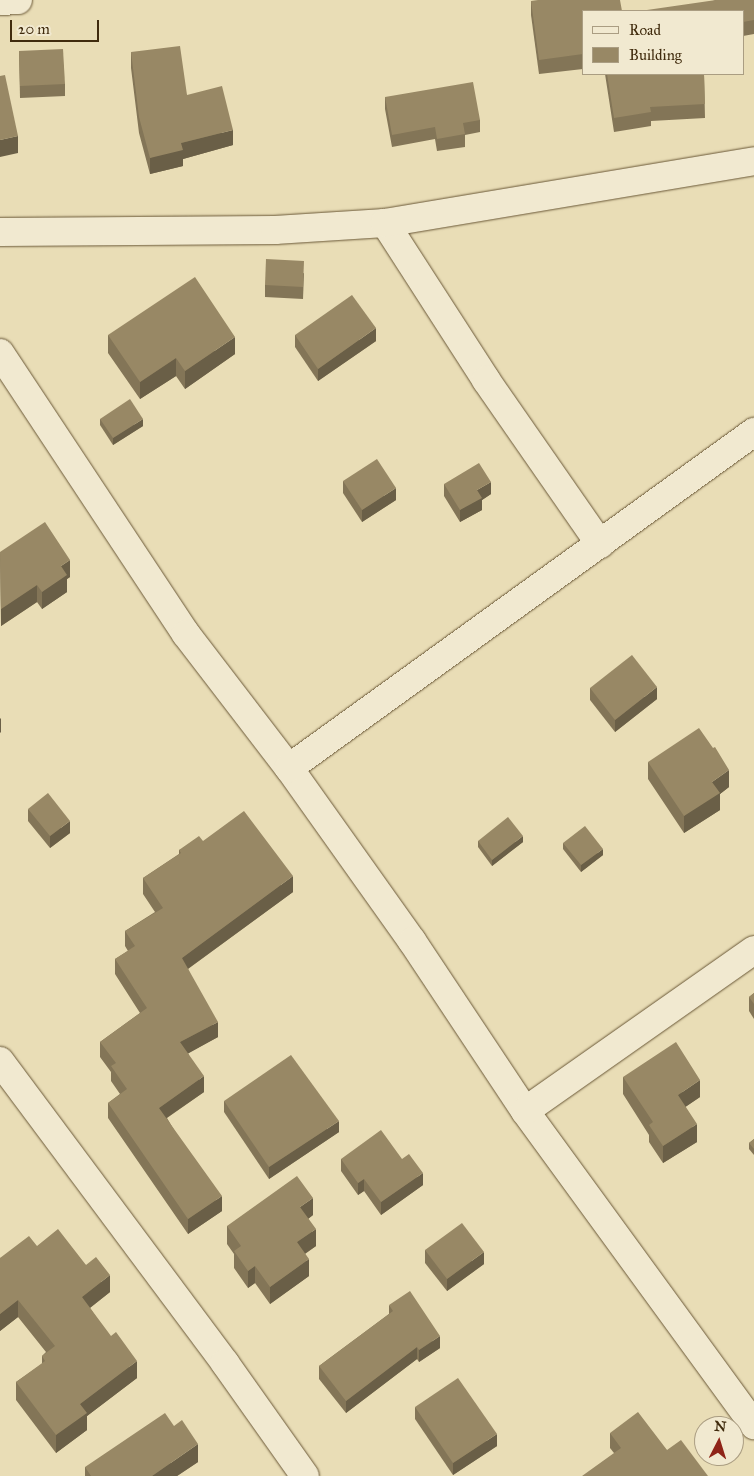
<!DOCTYPE html>
<html>
<head>
<meta charset="utf-8">
<style>
	body { margin:0 }
	#map { position:relative; width:754px; height:1476px; overflow:hidden; background:#e9ddb6; font-family:"IM FELL Great Primer",serif }
	div>[style] { position:absolute }
	.roads { filter:drop-shadow(0 0 1px #6a5837) drop-shadow(0 0 1px #6a5837) }
	.minor>* { height:28px; margin:-14px; padding:0 14px; transform-origin:14px; border-radius:14px; background:#f1e9d0 }
	.wall>* { inset:0; background:#837557 }
	.shaded-wall>* { inset:0; background:#6a5f47 }
	.building>* { inset:0; background:#988865 }
	span { translate:-50% -50%; white-space:nowrap; text-align:center; line-height:1.15; -webkit-text-stroke:4px #f1e9d0; paint-order:stroke }
	.legend { position:absolute; left:582px; top:10px; width:162px; height:65px; box-sizing:border-box; background:#f1e9d0; border:1px solid #aa9d82; margin:0; padding:6px 9px; list-style:none; font-size:15px; color:#402b0d }
	.legend li { display:flex; align-items:center; gap:10px; height:25px }
	.legend b { width:25px; border:1px solid #aa9d82 }
	.north { position:absolute; left:694px; top:1416px; width:50px; height:50px; box-sizing:border-box; background:#f1e9d0; border:1px solid #aa9d82; border-radius:50%; rotate:5deg; font-size:14px; font-weight:700; line-height:20px; text-align:center; color:#402b0d }
	.north::after { content:''; display:block; margin:auto; width:18px; height:22px; background:#8f2418; clip-path:polygon(50% 0,100% 100%,50% 72%,0 100%) }
	.scale { position:absolute; left:10px; top:20px; width:89px; height:22px; box-sizing:border-box; border:2px solid #402b0d; border-top:0; padding-left:6px; font-size:15px; line-height:18px; white-space:nowrap; color:#402b0d; -webkit-text-stroke:4px #f1e9d0; paint-order:stroke }
</style>
</head>
<body>
<div id="map">
	<div class="roads">
		<div class="minor">
			<i style="left:0;top:1px;width:18px;rotate:-3deg"></i>
			<i style="left:385px;top:223px;width:187px;rotate:57.2deg"></i>
			<i style="left:486px;top:380px;width:200px;rotate:55.2deg"></i>
			<i style="left:0;top:232px;width:275px;rotate:-0.4deg"></i>
			<i style="left:275px;top:230px;width:110px;rotate:-3.6deg"></i>
			<i style="left:385px;top:223px;width:374px;rotate:-9.5deg"></i>
			<i style="left:0;top:353px;width:337px;rotate:56.5deg"></i>
			<i style="left:186px;top:634px;width:169px;rotate:52.5deg"></i>
			<i style="left:289px;top:768px;width:212px;rotate:54.6deg"></i>
			<i style="left:412px;top:941px;width:204px;rotate:56.4deg"></i>
			<i style="left:525px;top:1111px;width:389px;rotate:53.9deg"></i>
			<i style="left:289px;top:768px;width:574px;rotate:-35.85deg"></i>
			<i style="left:0;top:1061px;width:377px;rotate:53.3deg"></i>
			<i style="left:225px;top:1363px;width:138px;rotate:54.7deg"></i>
			<i style="left:525px;top:1111px;width:280px;rotate:-35.1deg"></i>
		</div>
	</div>
	<div class="wall">
		<i style="clip-path:polygon(713px 0,754px 0,754px 34px,743px 36px,743px 11px)"></i>
		<i style="clip-path:polygon(531px 1px,583px 11px,583px 69px,539px 74px,531px 15px)"></i>
		<i style="clip-path:polygon(19px 51px,65px 84px,65px 96px,20px 98px)"></i>
		<i style="clip-path:polygon(131px 52px,187px 95px,233px 145px,183px 159px,183px 166px,150px 174px,139px 133px,131px 68px)"></i>
		<i style="clip-path:polygon(605px 74px,704px 74px,705px 118px,651px 121px,651px 126px,614px 132px)"></i>
		<i style="clip-path:polygon(385px 97px,480px 120px,480px 132px,465px 135px,465px 147px,437px 151px,435px 139px,392px 147px,385px 109px)"></i>
		<i style="clip-path:polygon(304px 273px,303px 299px,265px 297px,265px 285px)"></i>
		<i style="clip-path:polygon(108px 335px,235px 354px,185px 389px,176px 376px,140px 399px,108px 353px)"></i>
		<i style="clip-path:polygon(295px 335px,376px 341px,318px 381px,295px 347px)"></i>
		<i style="clip-path:polygon(100px 419px,143px 426px,113px 445px,100px 425px)"></i>
		<i style="clip-path:polygon(343px 481px,396px 500px,362px 522px,343px 493px)"></i>
		<i style="clip-path:polygon(444px 484px,491px 494px,482px 500px,482px 510px,460px 522px,444px 496px)"></i>
		<i style="clip-path:polygon(0 552px,70px 577px,67px 579px,67px 592px,42px 609px,37px 602px,1px 626px)"></i>
		<i style="clip-path:polygon(590px 688px,657px 699px,615px 732px,590px 700px)"></i>
		<i style="clip-path:polygon(648px 762px,729px 787px,720px 794px,720px 810px,684px 833px,648px 779px)"></i>
		<i style="clip-path:polygon(28px 809px,70px 833px,50px 848px,28px 821px)"></i>
		<i style="clip-path:polygon(203px 841px,293px 892px,188px 969px,218px 1037px,188px 1053px,204px 1092px,167px 1118px,222px 1211px,188px 1234px,108px 1118px,108px 1103px,120px 1094px,111px 1081px,111px 1072px,100px 1057px,100px 1042px,140px 1013px,115px 974px,115px 959px,128px 951px,125px 946px,125px 931px,155px 912px,143px 894px,143px 878px,179px 854px,179px 850px)"></i>
		<i style="clip-path:polygon(478px 841px,523px 842px,492px 866px,478px 847px)"></i>
		<i style="clip-path:polygon(563px 843px,603px 855px,581px 872px,563px 849px)"></i>
		<i style="clip-path:polygon(754px 993px,754px 1019px,749px 1011px,749px 997px)"></i>
		<i style="clip-path:polygon(623px 1077px,700px 1097px,685px 1107px,697px 1142px,663px 1163px,649px 1142px,649px 1135px,623px 1094px)"></i>
		<i style="clip-path:polygon(224px 1101px,339px 1132px,269px 1179px,224px 1112px)"></i>
		<i style="clip-path:polygon(754px 1139px,754px 1155px,749px 1149px,749px 1143px)"></i>
		<i style="clip-path:polygon(341px 1159px,402px 1159px,423px 1185px,381px 1215px,364px 1191px,358px 1195px,341px 1171px)"></i>
		<i style="clip-path:polygon(313px 1215px,308px 1219px,316px 1246px,305px 1254px,309px 1276px,270px 1304px,255px 1283px,248px 1288px,234px 1268px,234px 1254px,227px 1244px,227px 1226px)"></i>
		<i style="clip-path:polygon(37px 1246px,86px 1265px,110px 1292px,90px 1308px,137px 1378px,87px 1416px,87px 1430px,56px 1453px,16px 1400px,16px 1382px,42px 1364px,42px 1356px,46px 1352px,18px 1317px,0 1331px,0 1258px)"></i>
		<i style="clip-path:polygon(425px 1250px,484px 1264px,447px 1291px,425px 1263px)"></i>
		<i style="clip-path:polygon(389px 1305px,440px 1348px,419px 1362px,417px 1359px,346px 1413px,319px 1379px,319px 1366px,389px 1314px)"></i>
		<i style="clip-path:polygon(415px 1407px,497px 1446px,453px 1475px,415px 1419px)"></i>
		<i style="clip-path:polygon(610px 1433px,667px 1450px,614px 1453px,610px 1448px)"></i>
		<i style="clip-path:polygon(198px 1462px,177px 1476px,85px 1476px,85px 1467px)"></i>
	</div>
	<div class="shaded-wall">
		<i style="clip-path:polygon(233px 130px,233px 145px,183px 159px,183px 166px,150px 174px,150px 158px,181px 143px)"></i>
		<i style="clip-path:polygon(18px 136px,18px 153px,0 157px,0 140px)"></i>
		<i style="clip-path:polygon(376px 328px,376px 341px,318px 381px,318px 369px)"></i>
		<i style="clip-path:polygon(235px 337px,235px 354px,185px 389px,185px 371px)"></i>
		<i style="clip-path:polygon(176px 358px,176px 376px,140px 399px,140px 382px)"></i>
		<i style="clip-path:polygon(143px 419px,143px 426px,113px 445px,113px 438px)"></i>
		<i style="clip-path:polygon(491px 482px,491px 494px,482px 500px,482px 510px,460px 522px,460px 510px,477px 490px)"></i>
		<i style="clip-path:polygon(396px 488px,396px 500px,362px 522px,362px 510px)"></i>
		<i style="clip-path:polygon(70px 560px,70px 577px,67px 579px,67px 592px,42px 609px,42px 592px,61px 566px)"></i>
		<i style="clip-path:polygon(37px 585px,37px 602px,1px 626px,1px 609px)"></i>
		<i style="clip-path:polygon(657px 687px,657px 699px,615px 732px,615px 720px)"></i>
		<i style="clip-path:polygon(1px 718px,1px 732px,0 733px,0 719px)"></i>
		<i style="clip-path:polygon(729px 770px,729px 787px,720px 794px,720px 810px,684px 833px,684px 816px,712px 782px)"></i>
		<i style="clip-path:polygon(70px 821px,70px 833px,50px 848px,50px 836px)"></i>
		<i style="clip-path:polygon(523px 836px,523px 842px,492px 866px,492px 860px)"></i>
		<i style="clip-path:polygon(603px 849px,603px 855px,581px 872px,581px 865px)"></i>
		<i style="clip-path:polygon(293px 876px,293px 892px,182px 973px,182px 958px)"></i>
		<i style="clip-path:polygon(218px 1022px,218px 1037px,180px 1058px,180px 1042px)"></i>
		<i style="clip-path:polygon(204px 1076px,204px 1092px,159px 1123px,159px 1108px)"></i>
		<i style="clip-path:polygon(700px 1080px,700px 1097px,678px 1112px,678px 1095px)"></i>
		<i style="clip-path:polygon(339px 1121px,339px 1132px,269px 1179px,269px 1167px)"></i>
		<i style="clip-path:polygon(697px 1124px,697px 1142px,663px 1163px,663px 1146px)"></i>
		<i style="clip-path:polygon(423px 1173px,423px 1185px,381px 1215px,381px 1202px)"></i>
		<i style="clip-path:polygon(364px 1179px,364px 1191px,358px 1195px,358px 1183px)"></i>
		<i style="clip-path:polygon(222px 1196px,222px 1211px,188px 1234px,188px 1219px)"></i>
		<i style="clip-path:polygon(313px 1198px,313px 1215px,300px 1225px,300px 1207px)"></i>
		<i style="clip-path:polygon(316px 1229px,316px 1246px,297px 1259px,297px 1242px)"></i>
		<i style="clip-path:polygon(484px 1252px,484px 1264px,447px 1291px,447px 1279px)"></i>
		<i style="clip-path:polygon(309px 1259px,309px 1276px,270px 1304px,270px 1287px)"></i>
		<i style="clip-path:polygon(255px 1266px,255px 1283px,248px 1288px,248px 1271px)"></i>
		<i style="clip-path:polygon(110px 1275px,110px 1292px,82px 1314px,82px 1297px)"></i>
		<i style="clip-path:polygon(18px 1300px,18px 1317px,0 1331px,0 1314px)"></i>
		<i style="clip-path:polygon(440px 1336px,440px 1348px,419px 1362px,419px 1350px)"></i>
		<i style="clip-path:polygon(417px 1347px,417px 1359px,346px 1413px,346px 1401px)"></i>
		<i style="clip-path:polygon(137px 1361px,137px 1378px,87px 1416px,87px 1430px,56px 1453px,56px 1435px,80px 1404px)"></i>
		<i style="clip-path:polygon(497px 1434px,497px 1446px,453px 1475px,453px 1463px)"></i>
		<i style="clip-path:polygon(198px 1444px,198px 1462px,177px 1476px,152px 1476px)"></i>
	</div>
	<div class="building">
		<i style="clip-path:polygon(538px 0,620px 0,622px 11px,583px 11px,583px 54px,539px 60px,531px 1px)"></i>
		<i style="clip-path:polygon(716px 0,754px 0,754px 20px,743px 22px,743px 11px,640px 11px)"></i>
		<i style="clip-path:polygon(180px 46px,187px 95px,222px 86px,233px 130px,181px 143px,183px 150px,150px 158px,139px 117px,131px 52px)"></i>
		<i style="clip-path:polygon(63px 49px,65px 84px,20px 86px,19px 51px)"></i>
		<i style="clip-path:polygon(607px 74px,704px 74px,705px 104px,650px 107px,651px 112px,614px 118px)"></i>
		<i style="clip-path:polygon(5px 75px,18px 136px,0 140px,0 76px)"></i>
		<i style="clip-path:polygon(473px 82px,480px 120px,463px 123px,465px 134px,437px 139px,435px 127px,392px 135px,385px 97px)"></i>
		<i style="clip-path:polygon(266px 259px,304px 261px,303px 287px,265px 285px)"></i>
		<i style="clip-path:polygon(195px 277px,235px 337px,185px 371px,176px 358px,140px 382px,108px 335px)"></i>
		<i style="clip-path:polygon(352px 295px,376px 328px,318px 369px,295px 335px)"></i>
		<i style="clip-path:polygon(130px 399px,143px 419px,113px 438px,100px 419px)"></i>
		<i style="clip-path:polygon(377px 459px,396px 488px,362px 510px,343px 481px)"></i>
		<i style="clip-path:polygon(479px 463px,491px 482px,477px 490px,482px 498px,460px 510px,444px 484px)"></i>
		<i style="clip-path:polygon(45px 522px,70px 560px,61px 566px,67px 575px,42px 592px,37px 585px,1px 609px,0 552px)"></i>
		<i style="clip-path:polygon(632px 655px,657px 687px,615px 720px,590px 688px)"></i>
		<i style="clip-path:polygon(699px 728px,713px 748px,715px 747px,729px 770px,712px 782px,720px 793px,684px 816px,648px 762px)"></i>
		<i style="clip-path:polygon(48px 793px,70px 821px,50px 836px,28px 809px)"></i>
		<i style="clip-path:polygon(244px 811px,293px 876px,182px 958px,218px 1022px,180px 1042px,204px 1076px,159px 1108px,222px 1196px,188px 1219px,108px 1103px,127px 1089px,111px 1066px,116px 1063px,100px 1042px,147px 1008px,115px 959px,135px 946px,125px 931px,163px 908px,143px 878px,181px 853px,179px 850px,199px 836px,203px 841px)"></i>
		<i style="clip-path:polygon(508px 817px,523px 836px,492px 860px,478px 841px)"></i>
		<i style="clip-path:polygon(585px 826px,603px 849px,581px 865px,563px 843px)"></i>
		<i style="clip-path:polygon(754px 993px,754px 1004px,749px 997px)"></i>
		<i style="clip-path:polygon(676px 1042px,700px 1080px,678px 1095px,697px 1124px,663px 1146px,649px 1125px,653px 1122px,623px 1077px)"></i>
		<i style="clip-path:polygon(291px 1055px,339px 1121px,269px 1167px,224px 1101px)"></i>
		<i style="clip-path:polygon(381px 1130px,402px 1159px,409px 1154px,423px 1173px,381px 1202px,364px 1179px,358px 1183px,341px 1159px)"></i>
		<i style="clip-path:polygon(754px 1139px,754px 1149px,749px 1143px)"></i>
		<i style="clip-path:polygon(297px 1176px,313px 1198px,300px 1207px,316px 1229px,297px 1242px,309px 1259px,270px 1287px,255px 1266px,248px 1271px,234px 1251px,241px 1246px,227px 1226px)"></i>
		<i style="clip-path:polygon(462px 1223px,484px 1252px,447px 1279px,425px 1250px)"></i>
		<i style="clip-path:polygon(58px 1229px,86px 1265px,96px 1257px,110px 1275px,82px 1297px,111px 1336px,116px 1332px,137px 1361px,80px 1404px,87px 1413px,56px 1435px,16px 1382px,45px 1361px,42px 1356px,55px 1346px,18px 1300px,0 1314px,0 1258px,29px 1236px,37px 1246px)"></i>
		<i style="clip-path:polygon(410px 1291px,440px 1336px,419px 1350px,417px 1347px,346px 1401px,319px 1366px,393px 1311px,389px 1305px)"></i>
		<i style="clip-path:polygon(458px 1378px,497px 1434px,453px 1463px,415px 1407px)"></i>
		<i style="clip-path:polygon(638px 1412px,667px 1450px,681px 1440px,708px 1476px,582px 1476px,621px 1448px,610px 1433px)"></i>
		<i style="clip-path:polygon(165px 1413px,174px 1426px,182px 1420px,198px 1444px,152px 1476px,91px 1476px,85px 1467px)"></i>
	</div>
	<ul class="legend">
	<li><b style="height:6px;background:#f1e9d0"></b>Road</li>
	<li><b style="height:14px;background:#988865"></b>Building</li>
	</ul>
	<div class="north">N</div>
	<div class="scale">20 m</div>
</div>
</body>
</html>
